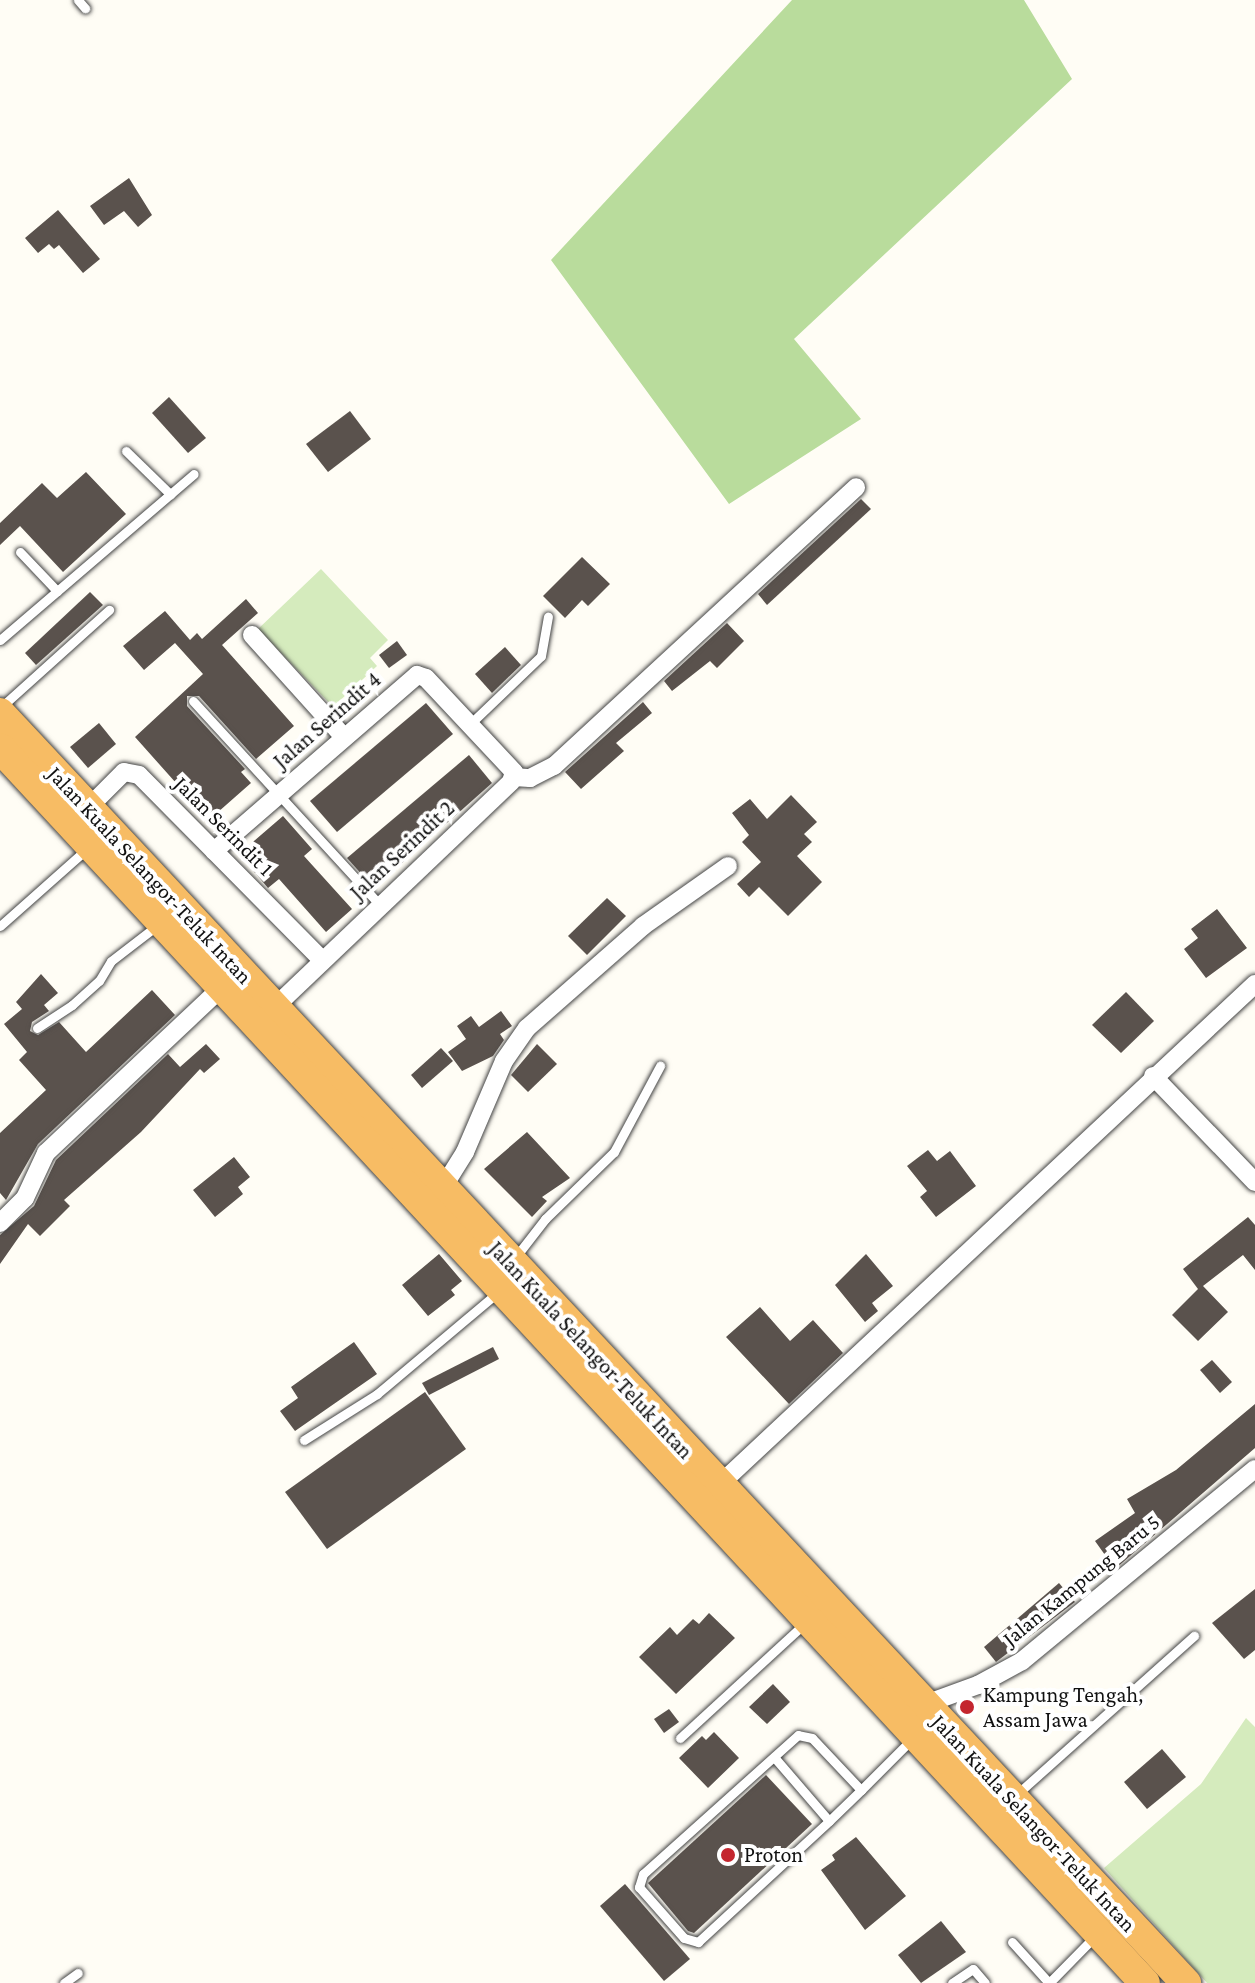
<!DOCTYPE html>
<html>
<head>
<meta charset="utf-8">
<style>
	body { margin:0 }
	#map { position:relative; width:1255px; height:1983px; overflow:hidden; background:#fffdf5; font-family:"Crimson Pro",serif }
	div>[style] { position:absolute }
	.green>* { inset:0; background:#d5ebbd }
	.forest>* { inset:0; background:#b9dc9c }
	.building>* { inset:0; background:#5a524d }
	.roads { filter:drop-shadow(0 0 2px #444) drop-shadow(0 0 2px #444) }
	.service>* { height:9px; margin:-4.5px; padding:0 4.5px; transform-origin:4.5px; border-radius:4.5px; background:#fff }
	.minor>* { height:18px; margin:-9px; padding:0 9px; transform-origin:9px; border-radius:9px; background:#fff }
	.trunk>* { height:30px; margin:-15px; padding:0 15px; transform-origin:15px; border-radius:15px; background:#f7bc64 }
	.dots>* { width:22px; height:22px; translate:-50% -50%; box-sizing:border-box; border:4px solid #fff; border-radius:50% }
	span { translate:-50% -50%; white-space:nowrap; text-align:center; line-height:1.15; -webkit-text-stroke:8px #fff; paint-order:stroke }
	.street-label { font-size:22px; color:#111 }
	.poi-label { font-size:22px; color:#111 }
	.left { translate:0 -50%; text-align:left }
</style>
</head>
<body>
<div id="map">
	<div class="green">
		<i style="clip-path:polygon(321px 569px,388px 640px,370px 658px,377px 666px,333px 707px,258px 629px)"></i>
		<i style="clip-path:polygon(1246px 1718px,1255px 1727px,1255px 1983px,1207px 1983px,1104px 1868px,1201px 1784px)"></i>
	</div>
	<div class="forest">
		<i style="clip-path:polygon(792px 0,1024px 0,1072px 79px,794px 339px,861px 419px,729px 504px,551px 260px)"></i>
	</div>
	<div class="building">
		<i style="clip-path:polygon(129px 178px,152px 215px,138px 227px,124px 211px,104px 225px,90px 206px)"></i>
		<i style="clip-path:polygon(58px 210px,100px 259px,83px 273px,59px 245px,54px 249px,49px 244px,38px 253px,25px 238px)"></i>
		<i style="clip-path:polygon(169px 397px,206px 438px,188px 453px,152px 413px)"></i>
		<i style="clip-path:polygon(350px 411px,371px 439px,328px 472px,306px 444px)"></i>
		<i style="clip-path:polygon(86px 472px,126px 514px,63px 572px,20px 526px,0 545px,0 523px,42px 483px,57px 498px)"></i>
		<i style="clip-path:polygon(861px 499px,871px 509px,767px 605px,758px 594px)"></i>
		<i style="clip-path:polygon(582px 557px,610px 584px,588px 606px,582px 600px,565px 618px,543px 596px)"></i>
		<i style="clip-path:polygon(90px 592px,103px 605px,36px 665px,25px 653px)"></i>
		<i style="clip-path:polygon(246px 599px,258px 613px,222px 645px,294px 726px,256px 759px,199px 696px,187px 696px,187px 706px,245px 769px,241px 772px,251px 783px,209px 820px,135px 737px,203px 674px,175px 643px,144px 670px,123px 646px,165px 611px,190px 640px,197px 633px,202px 639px)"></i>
		<i style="clip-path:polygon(727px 623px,744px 641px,717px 668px,710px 661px,672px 691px,664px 681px)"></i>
		<i style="clip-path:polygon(397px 641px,407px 655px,389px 668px,379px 655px)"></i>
		<i style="clip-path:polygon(505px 647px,521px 665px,492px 693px,475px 674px)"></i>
		<i style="clip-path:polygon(643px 702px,652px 713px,616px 743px,624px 751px,581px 789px,565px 772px)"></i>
		<i style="clip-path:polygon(426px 703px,453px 734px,337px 832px,310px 801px)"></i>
		<i style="clip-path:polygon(99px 723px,116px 744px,88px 768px,70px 747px)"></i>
		<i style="clip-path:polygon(469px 755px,492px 783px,374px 888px,347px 858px)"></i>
		<i style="clip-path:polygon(791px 795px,817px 822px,804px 834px,812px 842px,797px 856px,822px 882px,788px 916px,759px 887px,749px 897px,737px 884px,761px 862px,742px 842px,749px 835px,732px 813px,750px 799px,767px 819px)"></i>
		<i style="clip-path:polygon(283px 816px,312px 849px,304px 856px,352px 909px,326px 932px,279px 879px,268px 888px,239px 854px)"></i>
		<i style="clip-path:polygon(607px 898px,626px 916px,587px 955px,568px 936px)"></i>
		<i style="clip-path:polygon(1217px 909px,1247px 948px,1206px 978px,1184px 949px,1198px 938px,1191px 929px)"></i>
		<i style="clip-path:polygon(41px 974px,58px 993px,44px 1005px,49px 1011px,32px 1022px,30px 1031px,38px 1035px,59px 1022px,86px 1052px,152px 990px,175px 1015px,38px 1144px,6px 1200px,0 1193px,0 1133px,46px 1090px,19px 1060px,27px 1052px,4px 1024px,22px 1009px,16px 1002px)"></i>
		<i style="clip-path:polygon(1126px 992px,1154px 1021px,1121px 1053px,1092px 1025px)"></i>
		<i style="clip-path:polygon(501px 1011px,512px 1026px,500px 1034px,504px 1040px,493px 1056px,462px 1071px,448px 1052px,466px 1039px,457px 1026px,471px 1016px,479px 1027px)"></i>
		<i style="clip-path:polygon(206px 1044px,220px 1059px,204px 1073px,200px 1069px,141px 1132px,64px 1200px,70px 1206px,40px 1236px,28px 1224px,0 1264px,0 1235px,34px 1206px,56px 1160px,168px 1054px,180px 1067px)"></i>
		<i style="clip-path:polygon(537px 1044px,557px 1064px,528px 1092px,511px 1075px)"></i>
		<i style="clip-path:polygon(441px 1048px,453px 1061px,422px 1088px,411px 1075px)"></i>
		<i style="clip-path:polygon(527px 1132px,570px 1178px,542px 1197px,547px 1201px,532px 1217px,484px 1169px)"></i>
		<i style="clip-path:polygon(928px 1150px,937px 1161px,950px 1151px,976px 1186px,936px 1217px,920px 1197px,927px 1191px,907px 1166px)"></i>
		<i style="clip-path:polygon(234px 1157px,250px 1177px,238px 1187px,243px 1194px,215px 1217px,193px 1190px)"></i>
		<i style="clip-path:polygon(1248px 1217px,1255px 1225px,1255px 1270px,1243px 1255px,1203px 1286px,1228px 1312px,1198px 1341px,1172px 1315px,1198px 1289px,1183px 1269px)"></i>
		<i style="clip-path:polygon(439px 1254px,462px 1281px,451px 1290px,455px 1295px,428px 1316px,402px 1285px)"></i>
		<i style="clip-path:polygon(866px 1254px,893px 1286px,872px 1303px,878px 1311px,865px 1322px,835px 1285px)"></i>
		<i style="clip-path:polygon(760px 1307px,790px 1341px,813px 1320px,843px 1353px,789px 1404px,726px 1337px)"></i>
		<i style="clip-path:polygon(354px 1342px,377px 1374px,295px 1431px,280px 1411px,298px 1398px,291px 1387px)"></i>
		<i style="clip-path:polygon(493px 1347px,499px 1359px,429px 1395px,422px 1383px)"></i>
		<i style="clip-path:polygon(1212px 1360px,1232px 1382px,1220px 1393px,1200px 1370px)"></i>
		<i style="clip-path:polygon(425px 1392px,466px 1449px,327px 1549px,285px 1492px)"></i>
		<i style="clip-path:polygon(1255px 1404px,1255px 1448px,1115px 1569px,1095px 1541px,1135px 1513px,1127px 1499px,1176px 1470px)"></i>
		<i style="clip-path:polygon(1059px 1583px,1075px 1602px,996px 1662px,984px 1647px)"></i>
		<i style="clip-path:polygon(1255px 1589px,1255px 1650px,1244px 1659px,1212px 1623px)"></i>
		<i style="clip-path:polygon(709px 1613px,735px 1638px,676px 1694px,639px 1657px,670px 1627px,677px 1635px,693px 1619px,699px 1624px)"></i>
		<i style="clip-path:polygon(773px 1684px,790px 1702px,767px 1724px,749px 1707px)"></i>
		<i style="clip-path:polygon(669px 1709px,679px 1722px,664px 1733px,654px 1719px)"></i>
		<i style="clip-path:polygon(714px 1732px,739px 1758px,708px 1788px,679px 1758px,702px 1736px,706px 1740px)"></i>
		<i style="clip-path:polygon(1162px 1749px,1186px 1777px,1147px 1809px,1124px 1782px)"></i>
		<i style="clip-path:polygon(766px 1775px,812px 1824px,694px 1933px,688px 1931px,648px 1883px)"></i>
		<i style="clip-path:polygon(856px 1837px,906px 1896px,865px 1930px,821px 1870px,835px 1860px,832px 1855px)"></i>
		<i style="clip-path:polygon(625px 1884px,690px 1959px,664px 1981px,600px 1906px)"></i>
		<i style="clip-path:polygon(941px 1921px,966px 1952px,921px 1983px,898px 1955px)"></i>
	</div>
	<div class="roads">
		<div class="service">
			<i style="left:78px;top:0;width:11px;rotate:49deg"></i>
			<i style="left:126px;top:451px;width:62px;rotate:44.3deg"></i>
			<i style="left:20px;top:552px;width:54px;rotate:46.5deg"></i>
			<i style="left:0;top:640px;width:255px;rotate:-40.6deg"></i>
			<i style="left:193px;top:701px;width:275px;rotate:47.5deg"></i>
			<i style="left:0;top:708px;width:147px;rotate:-42deg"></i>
			<i style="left:470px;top:724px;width:98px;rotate:-43.8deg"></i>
			<i style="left:541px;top:656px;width:40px;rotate:-80deg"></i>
			<i style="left:0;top:926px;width:118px;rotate:-41.6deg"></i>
			<i style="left:37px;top:1028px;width:42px;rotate:-33.3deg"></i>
			<i style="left:72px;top:1005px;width:36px;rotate:-42deg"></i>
			<i style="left:99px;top:981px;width:23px;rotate:-59deg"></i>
			<i style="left:111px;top:961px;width:61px;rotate:-37.6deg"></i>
			<i style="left:514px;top:1259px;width:51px;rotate:-52.2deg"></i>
			<i style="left:545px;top:1219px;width:96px;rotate:-44.2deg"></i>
			<i style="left:614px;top:1152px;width:98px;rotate:-61.9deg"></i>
			<i style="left:304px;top:1440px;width:86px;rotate:-32.2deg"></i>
			<i style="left:377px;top:1394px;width:158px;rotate:-40.1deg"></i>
			<i style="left:680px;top:1738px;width:171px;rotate:-42.6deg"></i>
			<i style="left:774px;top:1757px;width:84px;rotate:49.3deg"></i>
			<i style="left:861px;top:1790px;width:71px;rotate:-133.3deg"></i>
			<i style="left:812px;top:1738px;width:14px;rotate:-168deg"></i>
			<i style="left:798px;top:1735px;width:208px;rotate:138.1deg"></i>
			<i style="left:643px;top:1874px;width:14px;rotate:107deg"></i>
			<i style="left:639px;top:1887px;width:68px;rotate:48.6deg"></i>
			<i style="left:684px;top:1938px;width:15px;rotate:16deg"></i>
			<i style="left:698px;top:1942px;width:178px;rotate:-42.7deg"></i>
			<i style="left:829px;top:1821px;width:45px;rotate:-44.1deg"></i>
			<i style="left:861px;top:1790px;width:74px;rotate:-45deg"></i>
			<i style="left:1016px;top:1795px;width:239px;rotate:-41.8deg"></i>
			<i style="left:1012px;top:1942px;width:55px;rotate:47.9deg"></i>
			<i style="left:64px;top:1983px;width:17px;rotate:-36deg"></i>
			<i style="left:952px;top:1983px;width:25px;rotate:-34deg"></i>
			<i style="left:973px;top:1969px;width:18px;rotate:49deg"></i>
			<i style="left:1049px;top:1983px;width:64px;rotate:-45.6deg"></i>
		</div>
		<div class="minor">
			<i style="left:252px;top:635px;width:137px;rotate:48deg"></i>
			<i style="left:514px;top:777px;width:16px;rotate:4deg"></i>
			<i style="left:530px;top:778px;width:27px;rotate:-27deg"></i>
			<i style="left:554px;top:766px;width:411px;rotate:-42.7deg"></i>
			<i style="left:88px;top:808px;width:51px;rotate:-45deg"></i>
			<i style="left:124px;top:772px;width:15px;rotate:11deg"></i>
			<i style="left:139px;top:775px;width:259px;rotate:45.3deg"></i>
			<i style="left:214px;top:851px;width:269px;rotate:-40.9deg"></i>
			<i style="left:417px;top:675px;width:9px;rotate:18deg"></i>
			<i style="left:426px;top:678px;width:129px;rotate:46.9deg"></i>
			<i style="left:514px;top:772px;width:10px;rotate:107deg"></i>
			<i style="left:511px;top:782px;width:327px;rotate:136.4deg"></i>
			<i style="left:1153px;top:1076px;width:147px;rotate:46.1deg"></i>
			<i style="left:442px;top:1189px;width:44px;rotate:-58.1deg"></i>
			<i style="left:465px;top:1152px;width:99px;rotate:-66.8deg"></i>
			<i style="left:504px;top:1061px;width:40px;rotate:-55.1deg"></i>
			<i style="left:527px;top:1028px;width:154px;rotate:-41.3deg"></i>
			<i style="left:643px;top:926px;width:104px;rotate:-35.2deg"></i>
			<i style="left:0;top:1223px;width:35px;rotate:-45deg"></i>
			<i style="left:25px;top:1198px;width:50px;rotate:-65deg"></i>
			<i style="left:46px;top:1153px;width:242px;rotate:-43.3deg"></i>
			<i style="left:718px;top:1486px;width:735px;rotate:-43.07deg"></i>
			<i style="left:923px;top:1705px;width:59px;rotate:-20deg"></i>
			<i style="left:978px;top:1685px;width:50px;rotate:-28.6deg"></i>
			<i style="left:1022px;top:1661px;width:302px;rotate:-39.5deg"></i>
		</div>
		<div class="trunk">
			<i style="left:0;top:713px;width:1738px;rotate:46.96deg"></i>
			<i style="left:0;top:748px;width:1684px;rotate:47.17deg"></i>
		</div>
	</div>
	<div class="dots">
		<i style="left:967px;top:1707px;background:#c4262e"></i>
		<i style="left:728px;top:1855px;background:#c4262e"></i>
	</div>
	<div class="street-label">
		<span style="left:327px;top:720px;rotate:-41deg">Jalan Serindit 4</span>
		<span style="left:224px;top:826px;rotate:45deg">Jalan Serindit 1</span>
		<span style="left:402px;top:850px;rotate:-43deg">Jalan Serindit 2</span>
		<span style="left:150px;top:875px;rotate:47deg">Jalan Kuala Selangor-Teluk Intan</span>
		<span style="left:591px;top:1350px;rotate:47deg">Jalan Kuala Selangor-Teluk Intan</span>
		<span style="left:1081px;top:1580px;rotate:-39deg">Jalan Kampung Baru 5</span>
		<span style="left:1034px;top:1823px;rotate:47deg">Jalan Kuala Selangor-Teluk Intan</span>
	</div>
	<div class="poi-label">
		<span class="left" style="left:983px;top:1707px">Kampung Tengah,<br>Assam Jawa</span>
		<span class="left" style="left:744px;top:1855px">Proton</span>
	</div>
</div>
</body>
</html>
